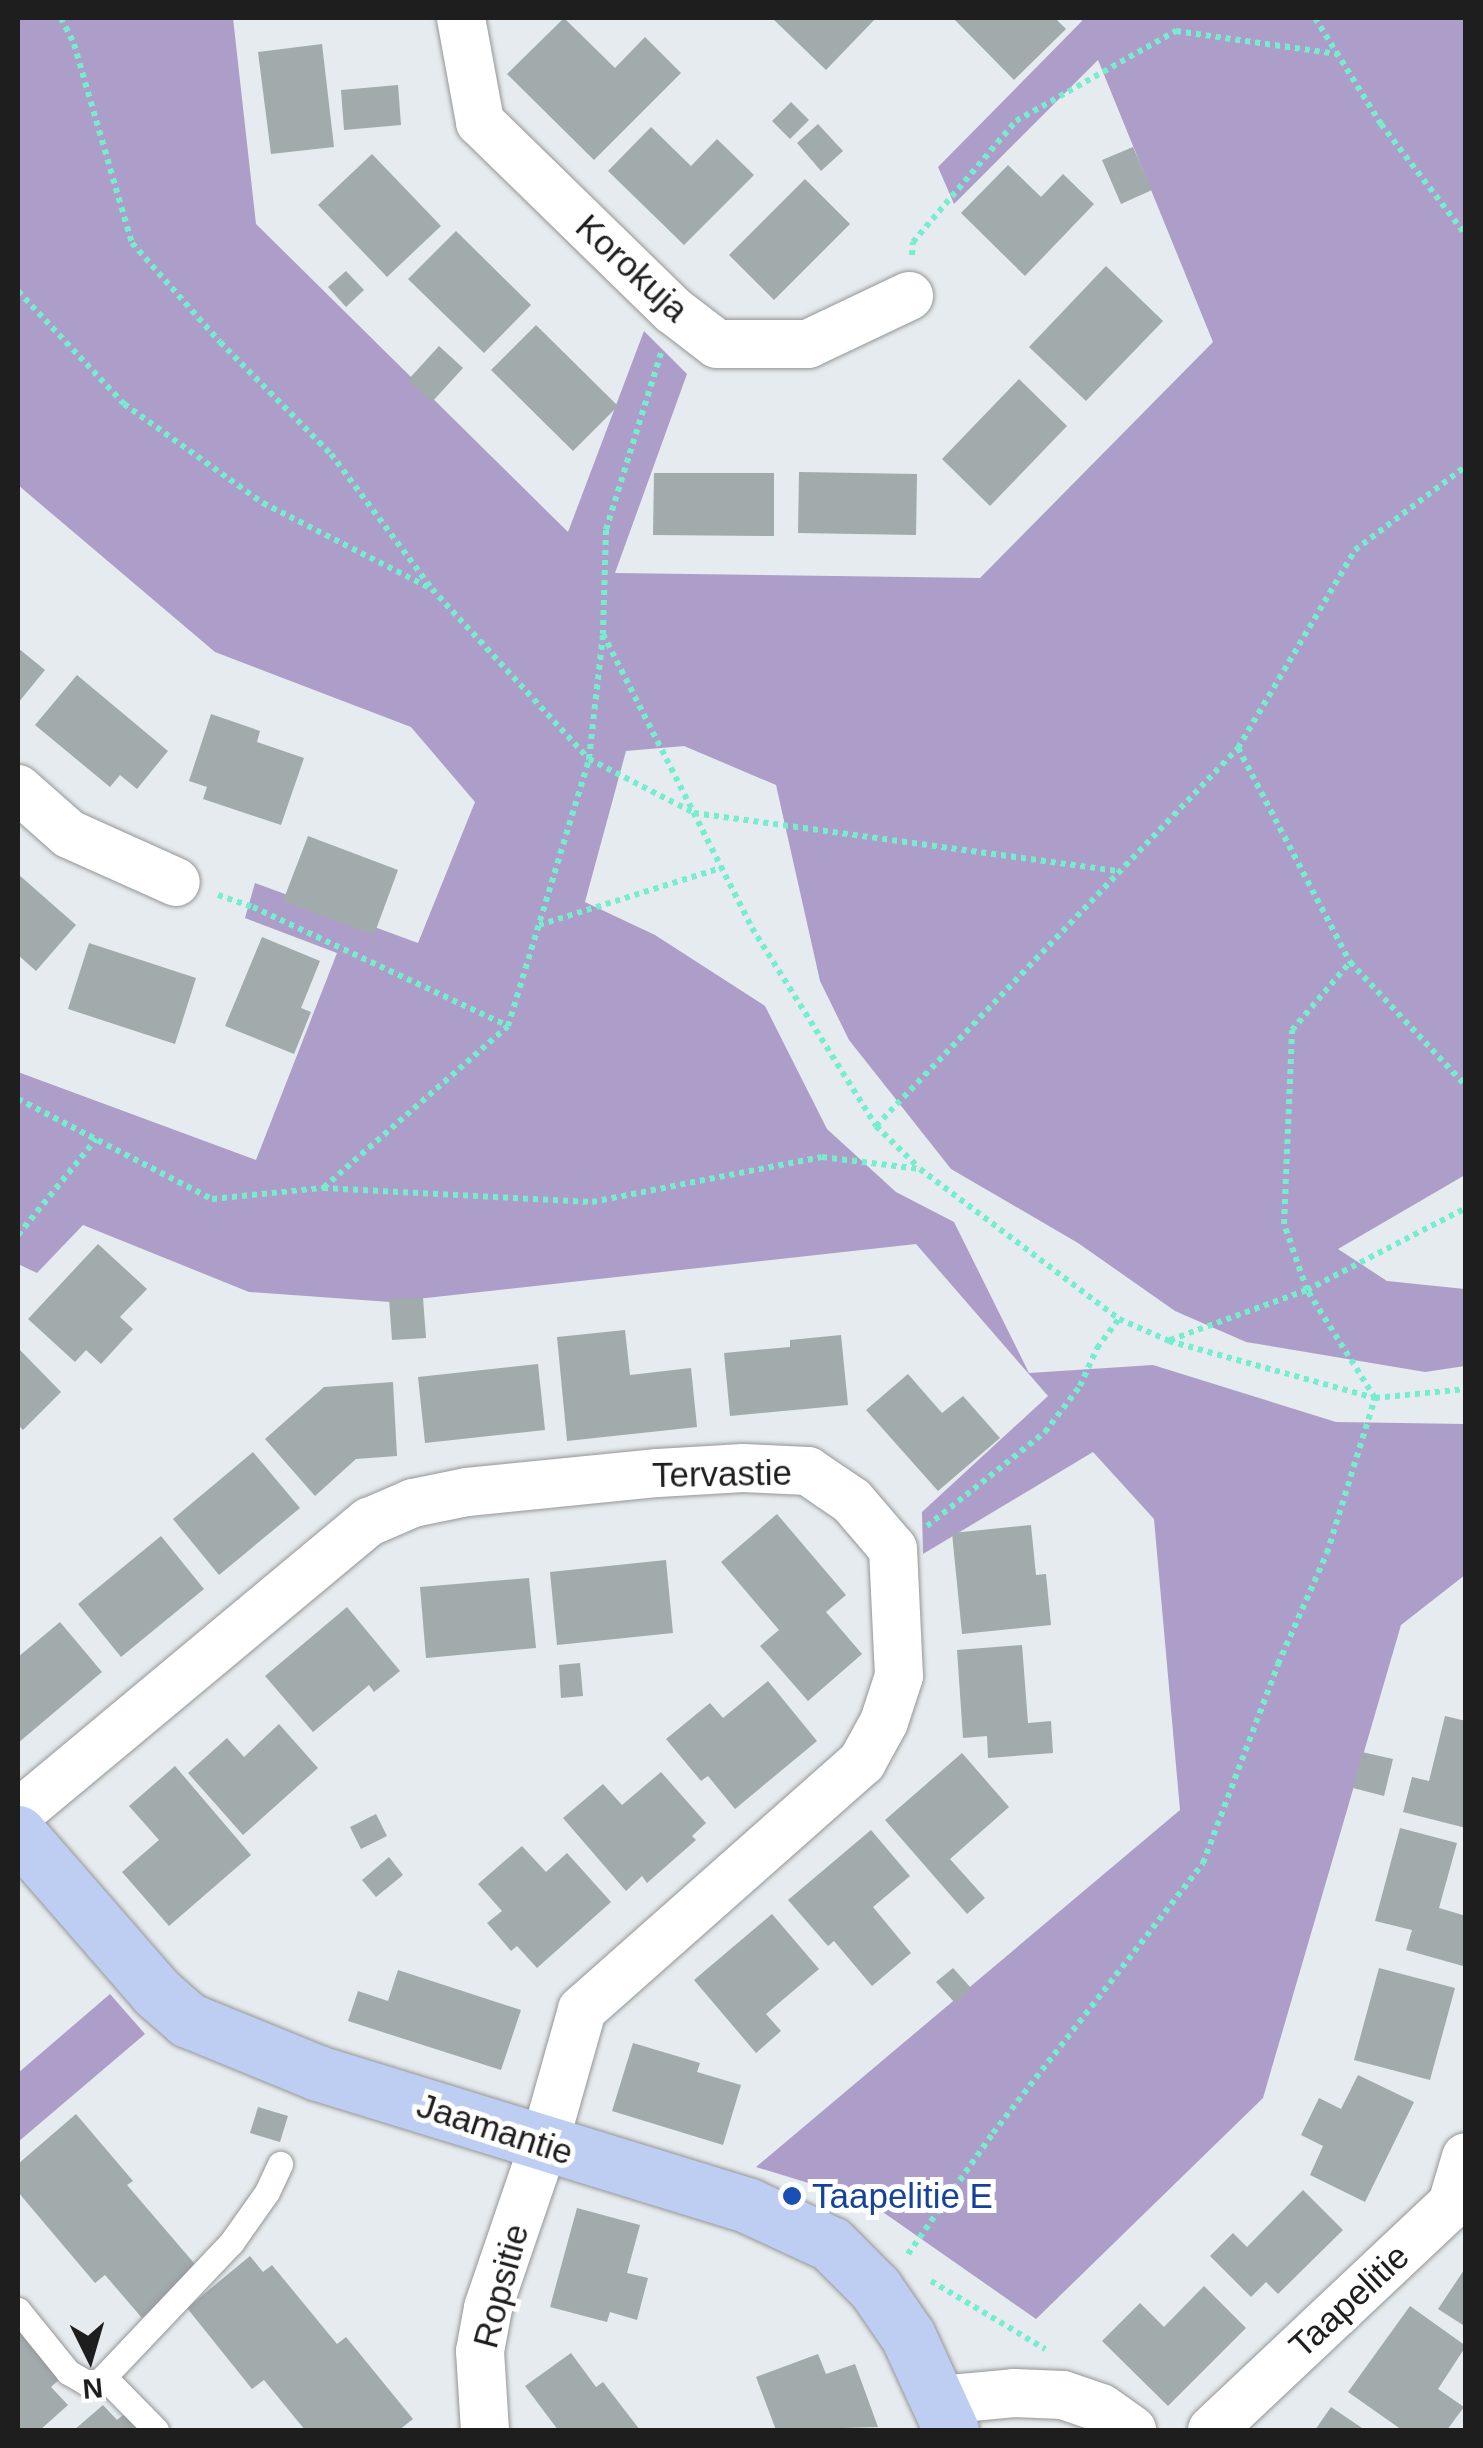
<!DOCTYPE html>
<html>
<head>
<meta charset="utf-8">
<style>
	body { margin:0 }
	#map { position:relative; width:1483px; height:2448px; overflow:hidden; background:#e5ebee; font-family:Helvetica,sans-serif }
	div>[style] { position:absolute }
	.forest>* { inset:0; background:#ad9ec9 }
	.building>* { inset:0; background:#a1abac }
	.path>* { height:6px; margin-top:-3px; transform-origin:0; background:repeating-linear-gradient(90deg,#78eccf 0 5px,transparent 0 10px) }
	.roads { filter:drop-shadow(0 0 2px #959595) drop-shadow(0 0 2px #959595) }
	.lane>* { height:25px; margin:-12.5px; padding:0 12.5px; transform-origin:12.5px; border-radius:12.5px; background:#fff }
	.street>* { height:48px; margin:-24px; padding:0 24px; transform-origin:24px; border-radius:24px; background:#fff }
	.secondary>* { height:55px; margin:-27.5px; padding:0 27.5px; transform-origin:27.5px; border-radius:27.5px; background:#becef3 }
	.dots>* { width:28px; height:28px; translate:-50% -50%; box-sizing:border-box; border:5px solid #fff; border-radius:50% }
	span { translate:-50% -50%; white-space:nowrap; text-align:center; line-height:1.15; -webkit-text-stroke:10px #fff; paint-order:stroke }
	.street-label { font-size:35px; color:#1e1e1e }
	.transit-label { font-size:35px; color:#164399 }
	.left { translate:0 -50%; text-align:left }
	.frame { position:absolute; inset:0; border:20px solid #1e1e1e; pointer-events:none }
	.north { position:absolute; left:40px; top:2308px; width:100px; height:100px; -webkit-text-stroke:8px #fff; paint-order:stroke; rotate:175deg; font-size:28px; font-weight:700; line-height:40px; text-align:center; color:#1e1e1e }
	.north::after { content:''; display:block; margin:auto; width:35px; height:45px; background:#1e1e1e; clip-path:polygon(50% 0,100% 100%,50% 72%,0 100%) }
</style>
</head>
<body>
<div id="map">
	<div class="forest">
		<i style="clip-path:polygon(18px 18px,233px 18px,256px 224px,568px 532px,644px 331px,687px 374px,615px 573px,980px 578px,1213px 342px,1098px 60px,954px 204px,938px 167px,1082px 21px,1081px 18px,1465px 18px,1465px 1175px,1338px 1249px,1387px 1281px,1465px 1289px,1465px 1366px,1425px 1372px,1246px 1342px,1175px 1311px,1078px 1243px,951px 1169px,849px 1040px,820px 981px,776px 785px,684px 746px,626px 751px,585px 902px,655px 935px,765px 1006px,827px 1129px,896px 1192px,954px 1222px,1029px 1373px,1153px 1365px,1336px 1422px,1465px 1424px,1465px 1575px,1401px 1625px,1263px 2098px,1036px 2319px,867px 2201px,756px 2167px,1180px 1810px,1154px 1519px,1093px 1452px,923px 1554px,922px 1512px,1048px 1396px,916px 1244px,390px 1302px,249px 1292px,83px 1225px,37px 1273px,18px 1264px,18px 1072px,256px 1160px,337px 953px,245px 918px,255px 883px,418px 943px,475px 802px,411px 727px,215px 652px,18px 485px)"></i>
		<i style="clip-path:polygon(110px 1994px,145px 2034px,18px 2142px,18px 2073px)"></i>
	</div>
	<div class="building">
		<i style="clip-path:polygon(564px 18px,615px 68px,645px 37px,681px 73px,594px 160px,507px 74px)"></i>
		<i style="clip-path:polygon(772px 18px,876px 18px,826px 70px)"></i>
		<i style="clip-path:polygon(953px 18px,1055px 18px,1066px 29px,1014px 80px)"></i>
		<i style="clip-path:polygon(322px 44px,334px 147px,271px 154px,258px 52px)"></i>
		<i style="clip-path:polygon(398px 85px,401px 125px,344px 130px,341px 90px)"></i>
		<i style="clip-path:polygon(791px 102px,809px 120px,790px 139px,772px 121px)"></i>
		<i style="clip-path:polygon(818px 124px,843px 151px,821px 171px,797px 143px)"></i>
		<i style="clip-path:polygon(651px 127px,691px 166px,717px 139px,754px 175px,684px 245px,608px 171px)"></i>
		<i style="clip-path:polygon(1133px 147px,1152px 190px,1121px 204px,1102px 160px)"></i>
		<i style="clip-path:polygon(372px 154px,441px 226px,387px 277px,318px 205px)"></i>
		<i style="clip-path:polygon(1008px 165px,1041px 197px,1063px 174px,1094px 204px,1025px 276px,961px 213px)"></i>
		<i style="clip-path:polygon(805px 179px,850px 224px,774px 300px,729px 255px)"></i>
		<i style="clip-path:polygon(456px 231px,531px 305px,484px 353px,408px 279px)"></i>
		<i style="clip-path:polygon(1106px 266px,1163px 321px,1086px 401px,1029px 347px)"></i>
		<i style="clip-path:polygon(346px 271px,364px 290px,346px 307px,328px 287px)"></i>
		<i style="clip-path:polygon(536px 325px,618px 406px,573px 451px,491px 370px)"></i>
		<i style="clip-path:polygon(439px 346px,463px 368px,432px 402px,408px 380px)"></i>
		<i style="clip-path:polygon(1019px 379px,1067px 426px,990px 506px,942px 459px)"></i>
		<i style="clip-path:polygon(799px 472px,917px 474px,916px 535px,798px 533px)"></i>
		<i style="clip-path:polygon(654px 473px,774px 473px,774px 536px,653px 535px)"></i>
		<i style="clip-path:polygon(18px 648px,45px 670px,18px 703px)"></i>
		<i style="clip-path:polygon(77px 675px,168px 751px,137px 789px,120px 775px,110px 787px,35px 725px)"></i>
		<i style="clip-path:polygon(211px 714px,260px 731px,257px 742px,304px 758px,281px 825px,203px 799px,207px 787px,189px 781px)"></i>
		<i style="clip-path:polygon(308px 836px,398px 870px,374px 935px,283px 901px)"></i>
		<i style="clip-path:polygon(18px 874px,76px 925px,36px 971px,18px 955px)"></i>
		<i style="clip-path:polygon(262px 937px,320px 961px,301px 1008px,311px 1012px,294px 1054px,225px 1026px)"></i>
		<i style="clip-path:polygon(89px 943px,196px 978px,175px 1044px,68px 1009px)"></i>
		<i style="clip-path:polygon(98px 1244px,147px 1289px,120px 1317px,133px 1329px,101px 1364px,86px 1350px,75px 1362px,28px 1319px)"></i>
		<i style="clip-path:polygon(423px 1298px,426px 1338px,392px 1340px,389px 1299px)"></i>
		<i style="clip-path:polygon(625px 1330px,630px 1375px,691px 1368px,697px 1427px,567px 1441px,557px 1337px)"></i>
		<i style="clip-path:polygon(841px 1335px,848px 1405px,730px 1416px,724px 1353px,790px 1347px,790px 1340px)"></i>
		<i style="clip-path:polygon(18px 1348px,61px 1392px,23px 1430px,18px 1425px)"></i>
		<i style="clip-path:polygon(538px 1364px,545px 1430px,425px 1443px,418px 1377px)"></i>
		<i style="clip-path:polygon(908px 1374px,942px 1413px,963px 1396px,1000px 1438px,938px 1491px,866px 1410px)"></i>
		<i style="clip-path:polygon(393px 1382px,397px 1456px,356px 1459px,315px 1496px,265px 1439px,324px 1387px)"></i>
		<i style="clip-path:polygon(253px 1452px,300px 1508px,219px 1575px,173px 1519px)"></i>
		<i style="clip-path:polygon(777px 1514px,846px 1595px,826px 1612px,862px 1654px,808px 1701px,760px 1646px,779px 1630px,721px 1562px)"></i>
		<i style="clip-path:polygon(1031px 1525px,1036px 1575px,1046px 1574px,1051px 1625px,962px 1634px,952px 1533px)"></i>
		<i style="clip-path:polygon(161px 1536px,204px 1589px,121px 1657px,78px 1604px)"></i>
		<i style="clip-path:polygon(666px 1560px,673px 1633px,557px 1645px,550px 1572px)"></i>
		<i style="clip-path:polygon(529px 1578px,536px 1648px,426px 1658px,420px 1587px)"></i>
		<i style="clip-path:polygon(347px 1607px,400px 1671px,374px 1692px,369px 1685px,313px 1732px,265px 1676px)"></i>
		<i style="clip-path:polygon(60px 1622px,102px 1672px,18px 1743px,18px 1657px)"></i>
		<i style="clip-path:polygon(1022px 1645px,1028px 1723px,1051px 1721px,1053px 1753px,988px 1758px,987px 1736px,963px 1738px,957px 1650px)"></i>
		<i style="clip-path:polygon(580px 1663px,583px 1696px,561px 1698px,559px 1665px)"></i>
		<i style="clip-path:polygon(768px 1681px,817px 1741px,735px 1809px,708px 1776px,701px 1781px,666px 1739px,710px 1703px,723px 1718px)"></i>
		<i style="clip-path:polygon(1445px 1716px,1466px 1721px,1466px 1828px,1403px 1812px,1412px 1777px,1429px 1781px)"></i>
		<i style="clip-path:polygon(279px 1724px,318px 1768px,243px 1835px,188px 1773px,227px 1738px,244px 1757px)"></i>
		<i style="clip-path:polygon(1362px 1752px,1393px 1759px,1384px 1796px,1353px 1788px)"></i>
		<i style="clip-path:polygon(962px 1753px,1009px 1807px,950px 1859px,985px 1898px,967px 1914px,885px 1820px)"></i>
		<i style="clip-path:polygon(175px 1766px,251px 1855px,169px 1926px,122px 1872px,159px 1840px,129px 1806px)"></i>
		<i style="clip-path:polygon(661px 1772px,706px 1823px,692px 1836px,696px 1840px,647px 1883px,642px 1876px,626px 1891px,563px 1818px,603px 1784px,622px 1805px)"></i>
		<i style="clip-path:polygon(376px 1814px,387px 1836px,361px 1849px,350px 1827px)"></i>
		<i style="clip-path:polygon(1400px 1828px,1457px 1843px,1439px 1908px,1466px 1916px,1463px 1966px,1406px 1950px,1412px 1930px,1375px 1921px)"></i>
		<i style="clip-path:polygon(871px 1830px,910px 1876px,873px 1907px,911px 1953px,872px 1986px,834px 1941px,828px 1946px,788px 1900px)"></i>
		<i style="clip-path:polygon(522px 1846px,546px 1872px,567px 1853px,611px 1902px,537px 1968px,517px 1946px,511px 1951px,487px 1923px,502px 1911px,478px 1884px)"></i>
		<i style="clip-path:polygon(389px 1857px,403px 1875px,376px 1897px,362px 1880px)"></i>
		<i style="clip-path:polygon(772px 1914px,819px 1969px,766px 2014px,781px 2031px,756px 2053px,694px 1980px)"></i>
		<i style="clip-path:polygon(953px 1968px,971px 1988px,955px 2003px,936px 1982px)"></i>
		<i style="clip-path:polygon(1379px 1968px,1455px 1988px,1430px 2080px,1354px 2060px)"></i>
		<i style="clip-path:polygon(398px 1970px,521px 2010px,501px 2070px,348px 2021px,358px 1991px,388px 2001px)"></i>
		<i style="clip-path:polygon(633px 2043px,700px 2063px,697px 2072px,741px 2085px,723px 2145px,612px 2111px)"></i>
		<i style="clip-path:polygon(1358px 2075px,1414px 2102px,1365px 2202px,1310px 2175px,1323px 2146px,1301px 2135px,1319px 2098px,1341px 2109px)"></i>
		<i style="clip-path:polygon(258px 2107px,288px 2116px,280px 2142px,250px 2133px)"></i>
		<i style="clip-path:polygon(76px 2114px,133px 2181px,127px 2185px,200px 2270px,142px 2318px,105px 2275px,95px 2283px,18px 2192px,18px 2164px)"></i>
		<i style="clip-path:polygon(1303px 2190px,1343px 2230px,1278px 2294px,1266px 2282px,1251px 2297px,1210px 2256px,1233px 2233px,1247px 2247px)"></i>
		<i style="clip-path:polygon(577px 2208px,640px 2225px,627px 2273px,648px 2278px,637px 2320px,610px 2312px,607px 2322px,550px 2307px)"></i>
		<i style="clip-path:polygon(250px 2256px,263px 2272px,272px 2265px,337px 2344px,346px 2337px,413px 2419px,399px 2430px,305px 2430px,264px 2380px,252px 2389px,187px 2308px)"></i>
		<i style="clip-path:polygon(1466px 2267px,1466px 2327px,1438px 2309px)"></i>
		<i style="clip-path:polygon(1204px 2286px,1246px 2328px,1168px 2406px,1102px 2341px,1140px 2303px,1164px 2327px)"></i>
		<i style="clip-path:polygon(1410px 2306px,1466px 2346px,1438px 2389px,1464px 2407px,1447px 2430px,1402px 2430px,1348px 2392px)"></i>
		<i style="clip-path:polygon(18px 2327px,62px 2377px,51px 2387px,68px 2405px,40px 2430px,18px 2430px)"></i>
		<i style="clip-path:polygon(571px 2353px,596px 2387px,603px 2382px,640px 2430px,558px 2430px,525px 2386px)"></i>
		<i style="clip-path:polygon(818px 2354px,826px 2374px,855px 2364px,878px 2427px,776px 2430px,756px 2377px)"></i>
		<i style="clip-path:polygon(103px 2405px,117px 2420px,127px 2412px,144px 2430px,74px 2430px)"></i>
		<i style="clip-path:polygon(1331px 2407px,1365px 2430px,1315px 2430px)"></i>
	</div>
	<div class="path">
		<i style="left:61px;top:18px;width:29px;rotate:63deg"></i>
		<i style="left:74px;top:44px;width:207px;rotate:73.8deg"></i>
		<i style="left:132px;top:243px;width:132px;rotate:48.4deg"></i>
		<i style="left:220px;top:342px;width:158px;rotate:45.3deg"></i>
		<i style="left:331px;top:454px;width:169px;rotate:53.2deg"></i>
		<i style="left:432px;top:589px;width:231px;rotate:47.3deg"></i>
		<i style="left:589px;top:759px;width:118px;rotate:27.2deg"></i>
		<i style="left:694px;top:813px;width:430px;rotate:7.8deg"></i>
		<i style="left:1315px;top:18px;width:125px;rotate:58.1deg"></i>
		<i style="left:1381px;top:124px;width:140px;rotate:52.6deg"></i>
		<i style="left:912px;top:255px;width:13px;rotate:-86deg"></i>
		<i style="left:913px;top:242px;width:159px;rotate:-49.6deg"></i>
		<i style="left:1016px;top:121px;width:184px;rotate:-29.4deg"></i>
		<i style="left:1176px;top:31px;width:164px;rotate:8.1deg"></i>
		<i style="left:18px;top:291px;width:155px;rotate:46.8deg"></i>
		<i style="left:124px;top:404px;width:171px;rotate:35.5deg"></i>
		<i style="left:263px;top:503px;width:187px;rotate:27deg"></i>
		<i style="left:661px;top:353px;width:185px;rotate:107.3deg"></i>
		<i style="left:606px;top:530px;width:104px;rotate:91.7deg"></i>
		<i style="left:603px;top:634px;width:330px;rotate:63.1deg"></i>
		<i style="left:752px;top:928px;width:234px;rotate:57.9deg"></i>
		<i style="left:876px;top:1126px;width:60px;rotate:44.3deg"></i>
		<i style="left:1238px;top:748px;width:242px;rotate:62.4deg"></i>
		<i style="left:1350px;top:962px;width:170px;rotate:46.9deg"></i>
		<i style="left:218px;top:895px;width:37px;rotate:19deg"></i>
		<i style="left:253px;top:907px;width:281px;rotate:25deg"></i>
		<i style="left:508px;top:1026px;width:244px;rotate:138.8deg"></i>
		<i style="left:539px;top:925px;width:191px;rotate:-17.4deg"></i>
		<i style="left:508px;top:1026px;width:279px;rotate:-73.1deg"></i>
		<i style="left:589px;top:759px;width:125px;rotate:-83.6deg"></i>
		<i style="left:18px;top:1099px;width:218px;rotate:27.3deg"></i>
		<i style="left:212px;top:1199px;width:112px;rotate:-5.7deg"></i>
		<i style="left:323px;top:1188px;width:269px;rotate:3deg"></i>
		<i style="left:592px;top:1202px;width:234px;rotate:-11.1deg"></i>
		<i style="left:822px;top:1157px;width:99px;rotate:7deg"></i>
		<i style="left:920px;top:1169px;width:249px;rotate:37deg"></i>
		<i style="left:1119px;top:1319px;width:55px;rotate:23.7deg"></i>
		<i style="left:1169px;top:1341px;width:214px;rotate:15.5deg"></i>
		<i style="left:1375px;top:1398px;width:91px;rotate:-5.6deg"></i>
		<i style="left:876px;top:1126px;width:523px;rotate:-46.24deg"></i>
		<i style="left:1238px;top:748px;width:230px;rotate:-59.4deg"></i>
		<i style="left:1355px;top:550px;width:139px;rotate:-37.1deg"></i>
		<i style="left:18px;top:1235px;width:124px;rotate:-50.9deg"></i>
		<i style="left:1170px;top:1340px;width:146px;rotate:-20.1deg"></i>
		<i style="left:1307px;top:1290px;width:179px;rotate:-27.3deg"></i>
		<i style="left:927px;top:1526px;width:151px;rotate:-38.5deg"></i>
		<i style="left:1045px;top:1432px;width:58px;rotate:-52.7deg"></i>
		<i style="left:1080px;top:1386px;width:42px;rotate:-65.9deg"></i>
		<i style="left:1097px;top:1348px;width:36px;rotate:-53deg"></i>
		<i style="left:908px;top:2254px;width:148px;rotate:-54.9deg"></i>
		<i style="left:993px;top:2133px;width:342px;rotate:-52.1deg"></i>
		<i style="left:1203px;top:1863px;width:213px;rotate:-69.3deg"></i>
		<i style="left:1278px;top:1664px;width:121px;rotate:-66.2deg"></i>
		<i style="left:1327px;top:1553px;width:162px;rotate:-72.8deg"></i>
		<i style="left:1375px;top:1398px;width:128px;rotate:-122.2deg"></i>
		<i style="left:1307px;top:1290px;width:70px;rotate:-109.2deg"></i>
		<i style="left:1284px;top:1224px;width:194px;rotate:-87.6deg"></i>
		<i style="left:1292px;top:1030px;width:89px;rotate:-49.5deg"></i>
		<i style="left:931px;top:2281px;width:133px;rotate:30.8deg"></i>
	</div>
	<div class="roads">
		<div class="lane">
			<i style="left:18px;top:2310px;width:80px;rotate:51.1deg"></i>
			<i style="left:68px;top:2372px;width:20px;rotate:30deg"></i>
			<i style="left:85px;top:2382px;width:14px"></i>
			<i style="left:99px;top:2382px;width:192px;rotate:-46.5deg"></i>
			<i style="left:231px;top:2243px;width:62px;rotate:-54.8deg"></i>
			<i style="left:267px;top:2192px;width:31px;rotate:-65deg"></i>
			<i style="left:104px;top:2377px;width:74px;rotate:45.5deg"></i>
		</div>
		<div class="street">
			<i style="left:461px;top:18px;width:106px;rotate:79.6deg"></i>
			<i style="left:480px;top:122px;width:271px;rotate:44.3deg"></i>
			<i style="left:674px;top:311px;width:54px;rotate:37.5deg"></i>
			<i style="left:717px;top:344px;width:91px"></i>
			<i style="left:808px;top:344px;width:112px;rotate:-25.4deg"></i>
			<i style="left:18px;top:789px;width:68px;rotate:41.4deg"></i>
			<i style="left:69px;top:834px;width:117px;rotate:24.2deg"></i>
			<i style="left:18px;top:1814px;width:457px;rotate:-39.8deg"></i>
			<i style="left:369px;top:1522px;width:48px;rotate:-23.4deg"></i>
			<i style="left:413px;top:1503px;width:55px;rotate:-11.5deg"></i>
			<i style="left:467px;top:1492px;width:192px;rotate:-5.7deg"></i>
			<i style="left:658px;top:1473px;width:85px;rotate:-3.4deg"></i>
			<i style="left:743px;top:1468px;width:65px;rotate:2.6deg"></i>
			<i style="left:808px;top:1471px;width:53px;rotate:34.3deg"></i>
			<i style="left:852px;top:1501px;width:63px;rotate:49.5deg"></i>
			<i style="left:893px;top:1549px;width:127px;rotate:87.3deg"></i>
			<i style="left:899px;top:1676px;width:48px;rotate:108.1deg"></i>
			<i style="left:884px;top:1722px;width:46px;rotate:118.8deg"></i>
			<i style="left:862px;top:1762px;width:374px;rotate:138.5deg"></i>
			<i style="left:582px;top:2010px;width:139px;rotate:105.8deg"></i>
			<i style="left:544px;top:2144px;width:173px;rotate:108.9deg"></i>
			<i style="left:488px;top:2308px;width:44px;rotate:100.5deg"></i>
			<i style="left:480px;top:2351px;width:79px;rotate:86.4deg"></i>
			<i style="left:940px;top:2400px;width:74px;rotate:-5.4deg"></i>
			<i style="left:1014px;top:2393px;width:49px;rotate:2.3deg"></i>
			<i style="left:1063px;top:2395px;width:40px;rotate:18.9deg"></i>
			<i style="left:1101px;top:2408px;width:38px;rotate:35deg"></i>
			<i style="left:1212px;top:2430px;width:330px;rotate:-43.3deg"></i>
			<i style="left:1452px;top:2204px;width:49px;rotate:-73.4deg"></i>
		</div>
		<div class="secondary">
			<i style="left:18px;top:1833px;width:211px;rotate:49deg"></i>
			<i style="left:156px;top:1992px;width:43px;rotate:41.2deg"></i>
			<i style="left:188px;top:2020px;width:140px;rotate:22.2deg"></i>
			<i style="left:318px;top:2073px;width:451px;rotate:17.1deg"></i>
			<i style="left:749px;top:2206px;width:90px;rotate:24.9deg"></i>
			<i style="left:831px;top:2244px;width:62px;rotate:45deg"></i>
			<i style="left:875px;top:2288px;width:58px;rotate:55.5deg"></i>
			<i style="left:908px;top:2336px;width:103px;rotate:65.4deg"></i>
		</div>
	</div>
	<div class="dots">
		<i style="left:792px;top:2196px;background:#1a4fb4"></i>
	</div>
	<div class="street-label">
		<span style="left:632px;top:268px;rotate:43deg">Korokuja</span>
		<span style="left:722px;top:1474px;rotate:-1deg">Tervastie</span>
		<span style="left:495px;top:2129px;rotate:18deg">Jaamantie</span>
		<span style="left:501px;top:2286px;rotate:-75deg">Ropsitie</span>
		<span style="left:1349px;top:2301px;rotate:-43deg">Taapelitie</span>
	</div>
	<div class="transit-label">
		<span class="left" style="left:812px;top:2196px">Taapelitie E</span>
	</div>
	<div class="frame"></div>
	<div class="north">N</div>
</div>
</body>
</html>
